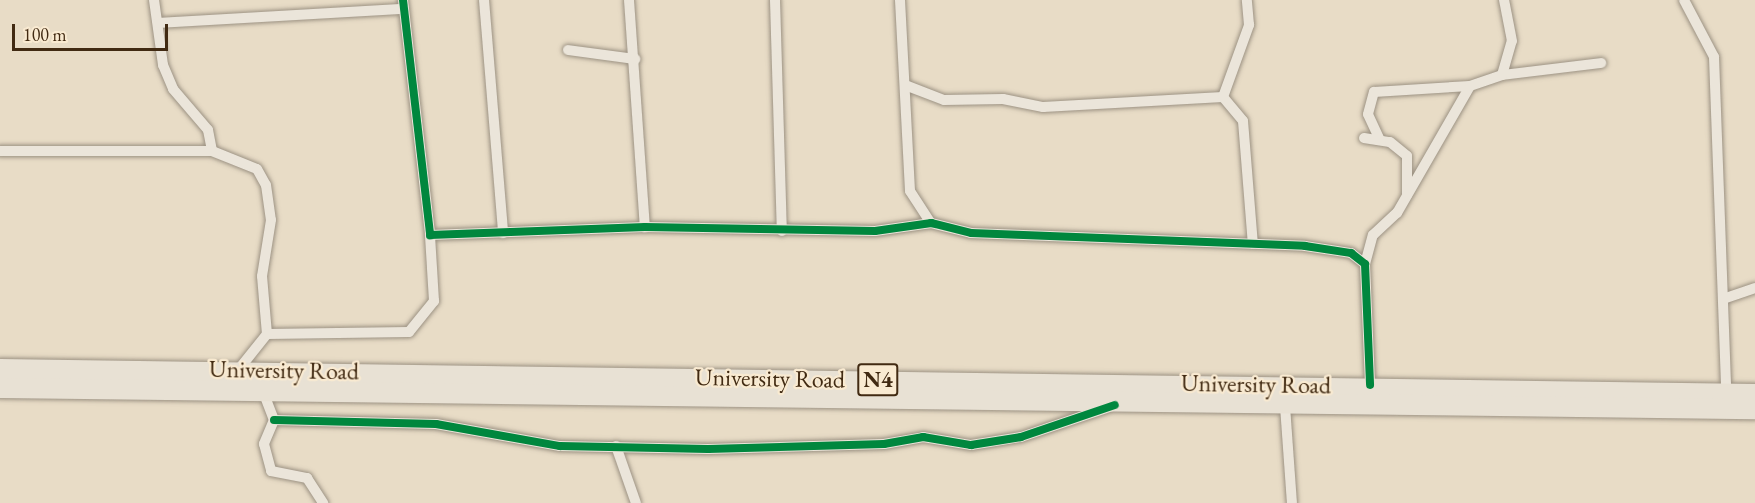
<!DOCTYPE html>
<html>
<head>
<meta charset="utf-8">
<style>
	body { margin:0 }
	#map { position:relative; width:1755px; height:503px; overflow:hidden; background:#e8dcc6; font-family:"EB Garamond",serif }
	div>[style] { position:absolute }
	.roads { filter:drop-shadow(0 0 2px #9c9283) drop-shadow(0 0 2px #9c9283) }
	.street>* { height:10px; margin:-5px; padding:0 5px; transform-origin:5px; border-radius:5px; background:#ebe5da }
	.highway>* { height:20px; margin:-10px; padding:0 10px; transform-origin:10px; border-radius:10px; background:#e8e1d4 }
	.cycleway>* { height:8px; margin:-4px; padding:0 4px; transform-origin:4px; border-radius:4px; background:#00873e }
	span { translate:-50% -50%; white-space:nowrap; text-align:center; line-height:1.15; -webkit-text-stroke:4.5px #f9ead1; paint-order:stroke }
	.shield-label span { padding:2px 4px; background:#f9ead1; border:2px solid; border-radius:4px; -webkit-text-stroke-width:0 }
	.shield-label { font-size:22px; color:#412a12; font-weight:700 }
	.street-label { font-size:24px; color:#412a12 }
	.scale { position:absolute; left:12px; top:24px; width:156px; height:27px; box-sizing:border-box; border:3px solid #412a12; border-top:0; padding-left:8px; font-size:18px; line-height:21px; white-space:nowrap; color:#412a12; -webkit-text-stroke:4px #f9ead1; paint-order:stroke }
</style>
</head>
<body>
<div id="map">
	<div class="roads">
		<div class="street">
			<i style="left:154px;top:0;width:66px;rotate:82.1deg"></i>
			<i style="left:163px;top:65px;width:26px;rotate:67deg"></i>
			<i style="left:173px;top:89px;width:54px;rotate:49.5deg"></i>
			<i style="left:208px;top:130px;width:21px;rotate:79deg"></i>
			<i style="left:212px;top:151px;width:48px;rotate:21.8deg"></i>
			<i style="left:257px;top:169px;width:18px;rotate:61deg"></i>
			<i style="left:266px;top:185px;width:35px;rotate:82deg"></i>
			<i style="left:271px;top:220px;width:57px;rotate:99.1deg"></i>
			<i style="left:262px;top:276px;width:58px;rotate:85.1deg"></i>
			<i style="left:403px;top:0;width:237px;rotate:83.4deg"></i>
			<i style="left:430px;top:235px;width:215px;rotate:-2.1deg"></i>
			<i style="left:645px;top:227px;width:230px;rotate:1deg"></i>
			<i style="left:875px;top:231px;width:57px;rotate:-8.1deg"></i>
			<i style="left:931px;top:223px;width:41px;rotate:14deg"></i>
			<i style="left:971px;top:233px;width:334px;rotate:2.2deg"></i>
			<i style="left:1305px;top:246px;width:47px;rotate:8.7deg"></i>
			<i style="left:1351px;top:253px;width:18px;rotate:38deg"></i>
			<i style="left:1365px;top:264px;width:121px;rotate:87.6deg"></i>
			<i style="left:484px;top:0;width:234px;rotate:85.3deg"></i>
			<i style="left:629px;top:0;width:228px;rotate:86deg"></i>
			<i style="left:775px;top:0;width:231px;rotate:88.3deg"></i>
			<i style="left:900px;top:0;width:191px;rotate:87deg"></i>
			<i style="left:910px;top:191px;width:38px;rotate:57deg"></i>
			<i style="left:1684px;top:0;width:64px;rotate:62.2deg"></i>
			<i style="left:1714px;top:57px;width:334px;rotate:87.9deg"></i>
			<i style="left:158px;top:23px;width:246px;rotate:-3.3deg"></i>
			<i style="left:568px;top:50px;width:68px;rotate:7.7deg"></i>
			<i style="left:1502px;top:75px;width:100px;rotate:-6.9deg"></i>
			<i style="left:905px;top:85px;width:42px;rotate:21deg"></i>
			<i style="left:944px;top:100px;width:59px;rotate:-1deg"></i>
			<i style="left:1003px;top:99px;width:41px;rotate:11.3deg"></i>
			<i style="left:1043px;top:107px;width:180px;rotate:-3.2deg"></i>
			<i style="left:1223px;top:97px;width:31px;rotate:50deg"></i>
			<i style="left:1243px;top:121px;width:123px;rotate:85.4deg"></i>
			<i style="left:1223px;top:97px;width:77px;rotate:-70.1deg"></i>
			<i style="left:1249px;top:25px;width:25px;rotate:-95deg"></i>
			<i style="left:1364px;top:138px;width:26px;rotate:9deg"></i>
			<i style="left:1390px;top:142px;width:22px;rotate:39deg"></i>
			<i style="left:1407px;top:156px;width:39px;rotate:90deg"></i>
			<i style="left:1379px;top:138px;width:26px;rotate:-115deg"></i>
			<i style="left:1368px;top:114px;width:23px;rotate:-75deg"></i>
			<i style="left:1374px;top:92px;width:96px;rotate:-3.6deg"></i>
			<i style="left:0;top:151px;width:212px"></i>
			<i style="left:1365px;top:264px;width:30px;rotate:-75deg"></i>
			<i style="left:1373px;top:235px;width:33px;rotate:-43deg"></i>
			<i style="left:1397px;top:213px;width:146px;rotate:-60.1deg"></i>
			<i style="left:1470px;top:86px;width:34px;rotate:-19deg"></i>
			<i style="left:1502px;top:75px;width:35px;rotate:-74deg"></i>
			<i style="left:1512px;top:41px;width:42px;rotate:-101deg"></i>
			<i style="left:1723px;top:299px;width:34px;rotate:-19deg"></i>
			<i style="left:239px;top:369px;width:45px;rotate:-51.3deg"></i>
			<i style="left:267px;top:334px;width:142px;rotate:-0.8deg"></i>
			<i style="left:409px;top:332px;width:40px;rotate:-51deg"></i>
			<i style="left:434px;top:301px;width:66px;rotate:-93.5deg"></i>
			<i style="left:264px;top:394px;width:28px;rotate:69deg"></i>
			<i style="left:274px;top:420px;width:26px;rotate:113deg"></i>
			<i style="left:264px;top:444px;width:28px;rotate:75deg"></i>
			<i style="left:271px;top:471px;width:37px;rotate:11deg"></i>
			<i style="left:307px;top:478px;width:30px;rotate:57deg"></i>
			<i style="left:1285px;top:406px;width:97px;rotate:85.9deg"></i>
			<i style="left:274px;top:420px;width:162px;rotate:1.4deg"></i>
			<i style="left:436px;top:424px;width:126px;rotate:10.1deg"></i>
			<i style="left:560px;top:446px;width:148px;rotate:1.2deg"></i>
			<i style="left:708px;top:449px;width:176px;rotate:-1.6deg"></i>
			<i style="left:884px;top:444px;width:40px;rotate:-10deg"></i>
			<i style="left:923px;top:437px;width:49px;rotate:9.5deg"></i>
			<i style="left:971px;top:445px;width:51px;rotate:-9.1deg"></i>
			<i style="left:1021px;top:437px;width:96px;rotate:-18.8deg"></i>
			<i style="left:616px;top:446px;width:60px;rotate:70.7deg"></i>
		</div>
		<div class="highway">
			<i style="left:0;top:369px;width:1755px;rotate:0.82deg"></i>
			<i style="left:0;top:388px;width:1755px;rotate:0.69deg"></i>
		</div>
	</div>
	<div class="cycleway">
		<i style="left:403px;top:0;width:237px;rotate:83.4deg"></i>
		<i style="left:430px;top:235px;width:215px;rotate:-2.1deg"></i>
		<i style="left:645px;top:227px;width:230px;rotate:1deg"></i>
		<i style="left:875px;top:231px;width:57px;rotate:-8.1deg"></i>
		<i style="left:931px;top:223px;width:41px;rotate:14deg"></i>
		<i style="left:971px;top:233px;width:334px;rotate:2.2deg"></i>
		<i style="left:1305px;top:246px;width:47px;rotate:8.7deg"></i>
		<i style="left:1351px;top:253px;width:18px;rotate:38deg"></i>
		<i style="left:1365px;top:264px;width:121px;rotate:87.6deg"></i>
		<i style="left:274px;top:420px;width:162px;rotate:1.4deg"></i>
		<i style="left:436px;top:424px;width:126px;rotate:10.1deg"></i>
		<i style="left:560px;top:446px;width:148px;rotate:1.2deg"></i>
		<i style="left:708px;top:449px;width:176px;rotate:-1.6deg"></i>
		<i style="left:884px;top:444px;width:40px;rotate:-10deg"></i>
		<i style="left:923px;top:437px;width:49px;rotate:9.5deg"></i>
		<i style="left:971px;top:445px;width:51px;rotate:-9.1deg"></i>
		<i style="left:1021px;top:437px;width:99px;rotate:-18.8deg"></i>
	</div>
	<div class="shield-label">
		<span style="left:878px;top:380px">N4</span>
	</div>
	<div class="street-label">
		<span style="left:284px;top:370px;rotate:1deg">University Road</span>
		<span style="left:770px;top:378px;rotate:1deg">University Road</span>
		<span style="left:1256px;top:384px;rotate:1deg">University Road</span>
	</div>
	<div class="scale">100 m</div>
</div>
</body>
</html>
